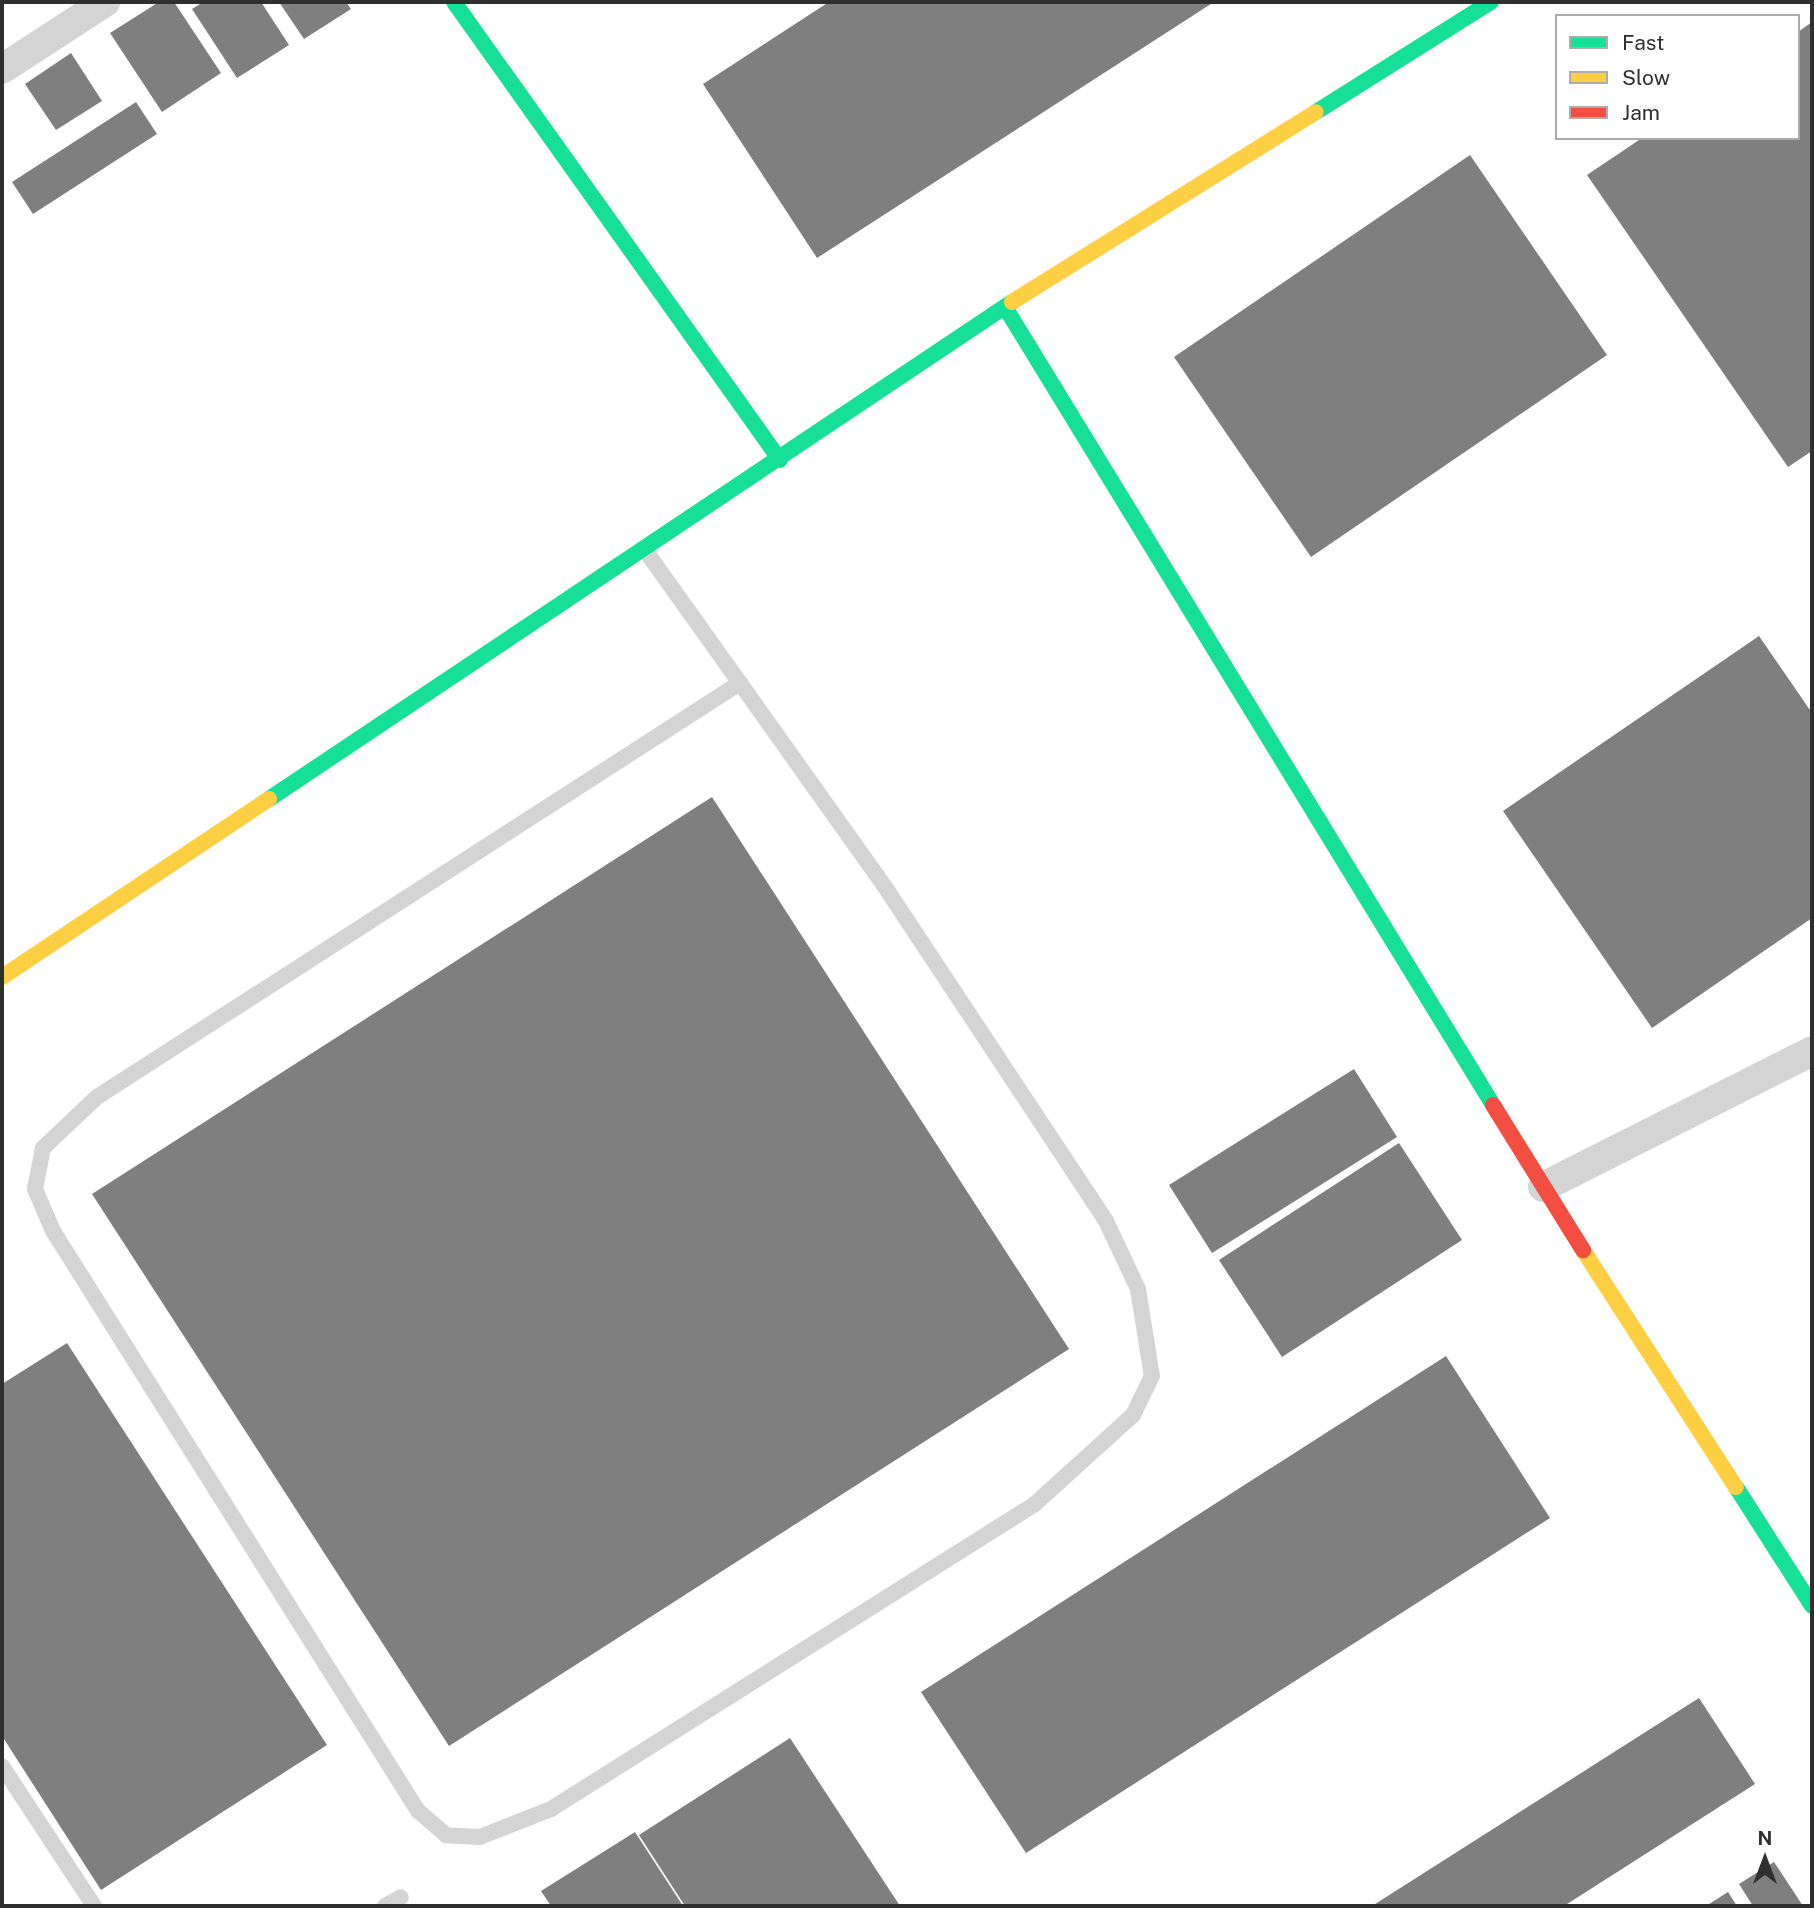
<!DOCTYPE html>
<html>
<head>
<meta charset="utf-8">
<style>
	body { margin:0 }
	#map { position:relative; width:1814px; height:1908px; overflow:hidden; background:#fff; font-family:"Public Sans",sans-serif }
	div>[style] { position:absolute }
	.building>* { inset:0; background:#7f7f7f }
	.lane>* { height:16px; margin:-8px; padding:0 8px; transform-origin:8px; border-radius:8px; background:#d4d4d4 }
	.street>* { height:30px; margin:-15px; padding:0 15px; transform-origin:15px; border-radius:15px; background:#d4d4d4 }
	.fast>* { height:16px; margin:-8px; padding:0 8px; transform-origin:8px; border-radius:8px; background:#16e098 }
	.slow>* { height:16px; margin:-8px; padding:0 8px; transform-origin:8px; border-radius:8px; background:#ffcf43 }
	.jam>* { height:16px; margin:-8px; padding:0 8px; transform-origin:8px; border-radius:8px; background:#f24e42 }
	span { translate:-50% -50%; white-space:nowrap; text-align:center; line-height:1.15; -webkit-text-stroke:7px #fff; paint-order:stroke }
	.frame { position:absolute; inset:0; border:4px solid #2f2f2f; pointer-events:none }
	.legend { position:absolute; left:1555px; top:14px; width:245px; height:126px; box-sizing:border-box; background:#fff; border:2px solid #acacac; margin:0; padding:9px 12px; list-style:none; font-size:21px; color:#2f2f2f }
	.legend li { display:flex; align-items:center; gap:14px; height:35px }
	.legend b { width:35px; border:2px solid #acacac }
	.north { position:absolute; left:1730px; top:1824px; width:70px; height:70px; -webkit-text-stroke:5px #fff; paint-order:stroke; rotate:0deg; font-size:19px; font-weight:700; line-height:28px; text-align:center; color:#2f2f2f }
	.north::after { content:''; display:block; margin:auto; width:24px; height:32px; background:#2f2f2f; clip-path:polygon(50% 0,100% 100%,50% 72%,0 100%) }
</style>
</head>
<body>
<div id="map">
	<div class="building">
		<i style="clip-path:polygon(159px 2px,174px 2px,221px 73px,162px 112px,110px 33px)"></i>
		<i style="clip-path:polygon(203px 2px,261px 2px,289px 45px,237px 78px,192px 9px)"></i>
		<i style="clip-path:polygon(279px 2px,346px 2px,351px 9px,304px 39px)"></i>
		<i style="clip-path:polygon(829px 2px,1214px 2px,817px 258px,703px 84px)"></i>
		<i style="clip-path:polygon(1812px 22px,1812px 451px,1788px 467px,1587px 175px,1642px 138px,1798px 138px,1798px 32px)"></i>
		<i style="clip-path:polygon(71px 53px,102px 101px,56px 130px,25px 84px)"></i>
		<i style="clip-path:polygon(136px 102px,157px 134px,33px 214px,12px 182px)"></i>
		<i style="clip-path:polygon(1470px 155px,1607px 355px,1311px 557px,1174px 357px)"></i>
		<i style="clip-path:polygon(1759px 636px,1812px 713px,1812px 918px,1652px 1028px,1503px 811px)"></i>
		<i style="clip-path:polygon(712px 797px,1069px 1349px,449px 1746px,92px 1194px)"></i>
		<i style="clip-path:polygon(1354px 1069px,1397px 1137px,1212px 1253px,1169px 1185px)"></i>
		<i style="clip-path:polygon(1399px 1143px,1462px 1240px,1282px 1357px,1219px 1260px)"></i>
		<i style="clip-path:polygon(67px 1343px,327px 1745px,101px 1890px,2px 1736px,2px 1384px)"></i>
		<i style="clip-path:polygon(1446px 1356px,1550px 1518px,1026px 1853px,921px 1692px)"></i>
		<i style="clip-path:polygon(1699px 1698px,1755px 1784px,1564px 1906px,1372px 1906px)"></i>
		<i style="clip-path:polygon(790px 1738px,900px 1906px,685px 1906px,639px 1835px)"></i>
		<i style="clip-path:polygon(635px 1832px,683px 1906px,551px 1906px,541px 1891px)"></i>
		<i style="clip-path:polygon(1774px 1862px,1803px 1906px,1753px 1906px,1739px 1884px)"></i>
		<i style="clip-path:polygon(1728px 1892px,1737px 1906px,1706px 1906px)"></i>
	</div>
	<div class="lane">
		<i style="left:645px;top:550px;width:163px;rotate:54.5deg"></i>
		<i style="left:740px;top:683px;width:257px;rotate:54.6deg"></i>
		<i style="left:889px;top:893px;width:393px;rotate:56.5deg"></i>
		<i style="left:1106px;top:1221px;width:75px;rotate:64.8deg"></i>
		<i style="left:1138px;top:1289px;width:88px;rotate:80.9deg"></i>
		<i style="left:1152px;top:1376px;width:43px;rotate:116deg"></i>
		<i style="left:1133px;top:1415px;width:132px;rotate:137.8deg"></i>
		<i style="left:1035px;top:1504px;width:572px;rotate:147.78deg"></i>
		<i style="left:551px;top:1809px;width:76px;rotate:158.5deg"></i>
		<i style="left:480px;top:1837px;width:34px;rotate:-177deg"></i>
		<i style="left:446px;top:1835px;width:37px;rotate:-139deg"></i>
		<i style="left:418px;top:1811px;width:685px;rotate:-122.18deg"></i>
		<i style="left:53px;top:1231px;width:46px;rotate:-113.2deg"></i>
		<i style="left:35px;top:1189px;width:42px;rotate:-79deg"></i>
		<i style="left:43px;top:1148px;width:74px;rotate:-43.4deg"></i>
		<i style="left:97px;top:1097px;width:765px;rotate:-32.78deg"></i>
		<i style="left:2px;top:1766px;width:168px;rotate:56.7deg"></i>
		<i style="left:385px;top:1906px;width:18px;rotate:-29deg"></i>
	</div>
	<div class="street">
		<i style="left:2px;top:69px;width:123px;rotate:-33deg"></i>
		<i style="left:1543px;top:1187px;width:301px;rotate:-26.8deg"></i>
	</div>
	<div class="fast">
		<i style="left:454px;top:2px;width:562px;rotate:54.56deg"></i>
		<i style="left:1316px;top:112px;width:207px;rotate:-32.2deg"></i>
		<i style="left:1005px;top:307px;width:935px;rotate:58.55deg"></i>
		<i style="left:269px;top:799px;width:894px;rotate:-33.78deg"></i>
		<i style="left:1736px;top:1487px;width:141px;rotate:57.4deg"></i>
	</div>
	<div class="slow">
		<i style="left:1012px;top:302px;width:358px;rotate:-32deg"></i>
		<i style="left:2px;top:977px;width:321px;rotate:-33.7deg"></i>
		<i style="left:1583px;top:1250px;width:282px;rotate:57.2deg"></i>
	</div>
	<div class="jam">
		<i style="left:1493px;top:1105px;width:171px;rotate:58.2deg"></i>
	</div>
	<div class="frame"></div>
	<ul class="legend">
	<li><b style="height:9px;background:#16e098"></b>Fast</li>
	<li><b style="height:9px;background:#ffcf43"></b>Slow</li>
	<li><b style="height:9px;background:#f24e42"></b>Jam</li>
	</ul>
	<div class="north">N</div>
</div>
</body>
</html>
